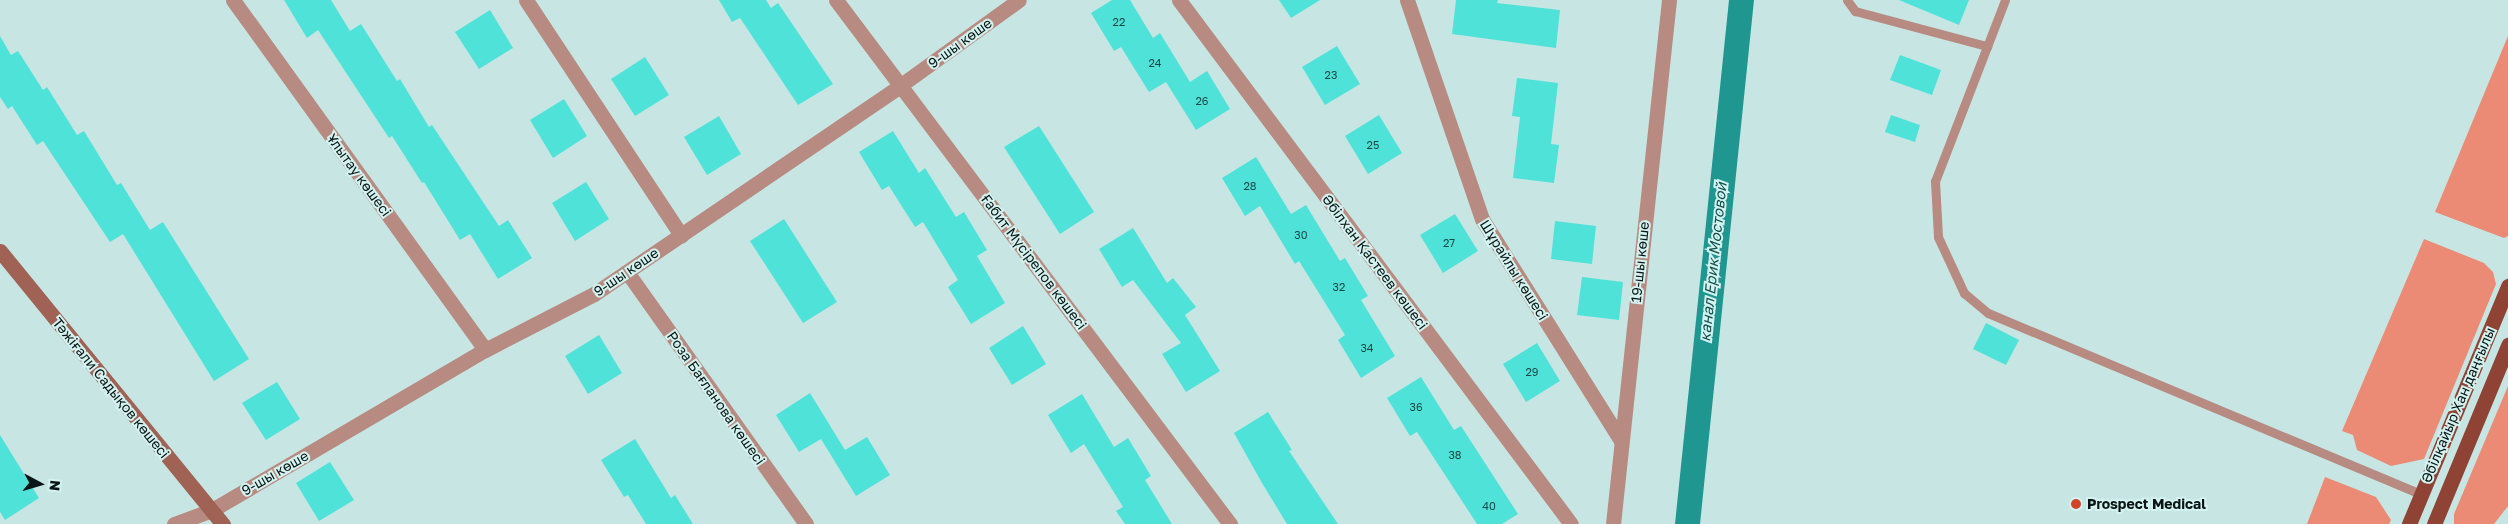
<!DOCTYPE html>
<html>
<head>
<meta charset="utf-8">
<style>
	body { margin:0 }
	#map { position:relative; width:2508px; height:524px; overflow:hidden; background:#c7e6e3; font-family:"Golos Text",sans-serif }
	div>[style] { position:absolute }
	.forest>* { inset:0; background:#eb8a75 }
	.water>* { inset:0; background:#209690 }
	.building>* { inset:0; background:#4fe2d9 }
	.lane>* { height:9px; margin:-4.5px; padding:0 4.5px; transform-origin:4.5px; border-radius:4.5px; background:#b78b81 }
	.street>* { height:15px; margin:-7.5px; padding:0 7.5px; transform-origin:7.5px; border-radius:7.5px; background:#b78b81 }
	.secondary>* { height:15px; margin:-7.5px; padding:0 7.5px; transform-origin:7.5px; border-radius:7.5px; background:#a06255 }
	.primary>* { height:15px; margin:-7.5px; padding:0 7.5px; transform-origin:7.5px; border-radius:7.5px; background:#8e4334 }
	.dots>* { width:14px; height:14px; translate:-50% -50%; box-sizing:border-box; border:2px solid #d4f3f0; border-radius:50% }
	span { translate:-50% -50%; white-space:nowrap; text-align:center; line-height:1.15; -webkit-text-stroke:4px #d4f3f0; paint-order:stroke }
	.number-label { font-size:11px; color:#1b4946 }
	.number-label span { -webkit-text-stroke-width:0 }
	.street-label { font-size:14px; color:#0a1615 }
	.poi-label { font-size:14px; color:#0a1615; font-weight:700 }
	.left { translate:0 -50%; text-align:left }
	.water-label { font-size:15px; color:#13514e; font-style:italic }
	.north { position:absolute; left:15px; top:459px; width:50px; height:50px; -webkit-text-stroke:4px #d4f3f0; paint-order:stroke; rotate:96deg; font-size:14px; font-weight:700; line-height:20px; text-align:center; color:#0a1615 }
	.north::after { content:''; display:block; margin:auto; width:18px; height:22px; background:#0a1615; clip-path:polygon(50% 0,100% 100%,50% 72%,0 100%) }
</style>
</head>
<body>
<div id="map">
	<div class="forest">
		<i style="clip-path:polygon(2508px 36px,2508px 236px,2504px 238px,2435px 212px)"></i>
		<i style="clip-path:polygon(2424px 239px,2484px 263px,2493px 272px,2496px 284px,2424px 459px,2391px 466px,2357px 450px,2353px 435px,2342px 431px)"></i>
		<i style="clip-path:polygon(2508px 386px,2508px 506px,2494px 524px,2454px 524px,2454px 514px)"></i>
		<i style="clip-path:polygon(2325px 477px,2376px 497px,2391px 520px,2389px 524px,2307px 524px)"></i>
	</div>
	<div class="water">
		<i style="clip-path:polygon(1729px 0,1754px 0,1700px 524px,1675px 524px)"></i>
	</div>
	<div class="building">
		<i style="clip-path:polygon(284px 0,331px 0,350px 31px,361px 24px,397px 81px,400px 79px,429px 127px,432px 125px,499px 226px,508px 220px,532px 258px,498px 279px,470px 234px,460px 240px,424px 182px,422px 183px,392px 136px,389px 138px,318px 30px,307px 38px)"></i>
		<i style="clip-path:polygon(719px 0,766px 0,771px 8px,778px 3px,833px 84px,798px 105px,740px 18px,732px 22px)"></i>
		<i style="clip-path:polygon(1112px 0,1130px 0,1153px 38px,1160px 33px,1190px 82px,1207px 71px,1230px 109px,1196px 130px,1166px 82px,1149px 92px,1121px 47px,1114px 51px,1091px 13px)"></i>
		<i style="clip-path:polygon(1279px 0,1320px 0,1291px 18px)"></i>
		<i style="clip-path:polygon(1456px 0,1498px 0,1497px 3px,1560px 10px,1556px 48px,1452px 34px)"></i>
		<i style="clip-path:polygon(1899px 0,1969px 0,1959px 25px)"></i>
		<i style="clip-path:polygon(490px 10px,513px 48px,479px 69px,455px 32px)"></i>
		<i style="clip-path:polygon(0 36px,11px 55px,18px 51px,43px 90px,47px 87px,77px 135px,84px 131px,117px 185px,121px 183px,150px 230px,163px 222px,249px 359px,214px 381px,123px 234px,110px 242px,43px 141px,37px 145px,12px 106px,8px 109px,0 97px)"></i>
		<i style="clip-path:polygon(1337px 46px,1360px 84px,1325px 105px,1302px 67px)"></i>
		<i style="clip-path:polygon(1900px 55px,1941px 70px,1932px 95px,1890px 80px)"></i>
		<i style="clip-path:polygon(645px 57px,669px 95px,635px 116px,611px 79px)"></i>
		<i style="clip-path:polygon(1517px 78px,1558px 83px,1551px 144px,1559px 145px,1554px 183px,1513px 178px,1520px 117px,1512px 116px)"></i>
		<i style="clip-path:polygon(564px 99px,587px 136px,553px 158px,530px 120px)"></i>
		<i style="clip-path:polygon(1379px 115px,1402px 153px,1368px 174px,1345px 136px)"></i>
		<i style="clip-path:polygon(1891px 115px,1920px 125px,1915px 142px,1885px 132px)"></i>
		<i style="clip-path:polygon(719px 116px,741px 154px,707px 175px,684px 137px)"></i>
		<i style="clip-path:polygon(1039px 126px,1094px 212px,1060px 234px,1004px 147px)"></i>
		<i style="clip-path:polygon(893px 131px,919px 173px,925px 168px,956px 217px,964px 212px,987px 250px,977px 256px,1005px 303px,971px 324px,948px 287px,958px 280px,923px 222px,915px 227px,889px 186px,882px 190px,859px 152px)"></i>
		<i style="clip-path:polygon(1256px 157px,1291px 214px,1306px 205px,1340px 261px,1345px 258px,1368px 296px,1361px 300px,1395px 356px,1361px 378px,1338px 340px,1345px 335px,1299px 261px,1295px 264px,1260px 206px,1245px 216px,1222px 178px)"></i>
		<i style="clip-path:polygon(586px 182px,609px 219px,575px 241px,552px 203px)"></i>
		<i style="clip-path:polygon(1455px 214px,1478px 251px,1443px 273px,1420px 235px)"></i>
		<i style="clip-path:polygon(784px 219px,837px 302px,803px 323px,750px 241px)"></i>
		<i style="clip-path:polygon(1555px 221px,1596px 226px,1592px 264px,1551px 259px)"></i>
		<i style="clip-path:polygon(1133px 228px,1167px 283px,1173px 278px,1196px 307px,1185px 315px,1220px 371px,1186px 392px,1162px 354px,1181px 343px,1133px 280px,1122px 287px,1099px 249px)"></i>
		<i style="clip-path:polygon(1582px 277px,1623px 282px,1619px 320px,1577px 315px)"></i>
		<i style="clip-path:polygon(1986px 323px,2019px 340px,2006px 365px,1973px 349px)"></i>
		<i style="clip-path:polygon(1023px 326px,1046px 364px,1012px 385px,989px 348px)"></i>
		<i style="clip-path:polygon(599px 335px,622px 373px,588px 394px,565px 356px)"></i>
		<i style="clip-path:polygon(1537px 343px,1560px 381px,1526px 402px,1503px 364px)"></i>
		<i style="clip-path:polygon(1421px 377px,1454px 430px,1461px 426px,1518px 514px,1502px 524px,1477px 524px,1417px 432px,1410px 436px,1387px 398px)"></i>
		<i style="clip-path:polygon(277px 382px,300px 419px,266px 440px,242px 403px)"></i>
		<i style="clip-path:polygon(810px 393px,845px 450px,867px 437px,890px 475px,856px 496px,821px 439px,799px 452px,776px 415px)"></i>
		<i style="clip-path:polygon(1082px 394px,1114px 447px,1128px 438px,1151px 476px,1145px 480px,1172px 524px,1125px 524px,1116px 511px,1123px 507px,1084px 444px,1071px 453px,1048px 415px)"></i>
		<i style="clip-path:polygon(1268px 412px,1292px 450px,1289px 451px,1338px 524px,1287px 524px,1262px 483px,1234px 433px)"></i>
		<i style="clip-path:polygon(0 435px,39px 498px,5px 520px,0 512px)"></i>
		<i style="clip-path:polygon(635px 439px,671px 498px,675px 495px,693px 524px,646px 524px,628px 495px,624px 497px,601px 460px)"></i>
		<i style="clip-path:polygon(330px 462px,354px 500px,319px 521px,296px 483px)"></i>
	</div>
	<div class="lane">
		<i style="left:1847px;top:0;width:14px;rotate:54deg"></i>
		<i style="left:1855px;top:11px;width:137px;rotate:14.9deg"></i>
		<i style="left:2005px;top:0;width:194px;rotate:111.1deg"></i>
		<i style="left:1935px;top:181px;width:56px;rotate:86.9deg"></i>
		<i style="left:1938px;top:237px;width:62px;rotate:65.1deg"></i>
		<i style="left:1964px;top:293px;width:31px;rotate:40deg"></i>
		<i style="left:1988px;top:313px;width:469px;rotate:22.7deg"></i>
	</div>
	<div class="street">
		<i style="left:233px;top:0;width:431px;rotate:54.2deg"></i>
		<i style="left:526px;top:0;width:282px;rotate:56.6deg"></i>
		<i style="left:836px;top:0;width:656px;rotate:53.06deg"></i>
		<i style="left:1179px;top:0;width:654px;rotate:53.2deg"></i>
		<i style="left:1407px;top:0;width:231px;rotate:71.1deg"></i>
		<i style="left:1482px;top:219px;width:262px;rotate:57.9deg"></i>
		<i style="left:627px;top:272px;width:309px;rotate:54.6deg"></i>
		<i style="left:174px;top:524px;width:40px;rotate:-20.2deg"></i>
		<i style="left:212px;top:510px;width:316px;rotate:-30.4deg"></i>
		<i style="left:485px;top:350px;width:123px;rotate:-27.2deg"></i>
		<i style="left:594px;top:294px;width:371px;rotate:-34.2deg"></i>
		<i style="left:901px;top:85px;width:145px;rotate:-35.8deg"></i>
		<i style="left:1613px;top:524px;width:527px;rotate:-83.9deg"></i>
	</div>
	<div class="secondary">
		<i style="left:0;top:251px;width:353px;rotate:50.8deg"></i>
	</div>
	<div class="primary">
		<i style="left:2409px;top:524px;width:258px;rotate:-67.4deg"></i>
		<i style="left:2434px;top:524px;width:194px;rotate:-67.5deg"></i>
	</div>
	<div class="dots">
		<i style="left:2076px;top:504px;background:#cf442a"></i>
	</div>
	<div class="number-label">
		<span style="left:1119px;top:22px">22</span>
		<span style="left:1155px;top:63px">24</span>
		<span style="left:1331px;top:75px">23</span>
		<span style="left:1202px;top:101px">26</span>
		<span style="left:1373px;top:145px">25</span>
		<span style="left:1250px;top:186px">28</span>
		<span style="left:1301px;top:235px">30</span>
		<span style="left:1449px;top:243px">27</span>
		<span style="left:1339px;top:287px">32</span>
		<span style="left:1367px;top:348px">34</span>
		<span style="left:1532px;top:372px">29</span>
		<span style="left:1416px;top:407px">36</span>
		<span style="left:1455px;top:455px">38</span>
		<span style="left:1489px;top:506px">40</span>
	</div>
	<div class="street-label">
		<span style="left:960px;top:43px;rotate:-36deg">9-шы көше</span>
		<span style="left:359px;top:175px;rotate:54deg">Ұлытау көшесi</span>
		<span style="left:1034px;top:262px;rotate:53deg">Ғабит Мүсірепов көшесi</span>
		<span style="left:1375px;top:262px;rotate:53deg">Әбілхан Қастеев көшесi</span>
		<span style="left:1640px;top:262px;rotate:-84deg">19-шы көше</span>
		<span style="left:1514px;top:270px;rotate:58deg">Шұрайлы көшесі</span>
		<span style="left:626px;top:272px;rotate:-34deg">9-шы көше</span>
		<span style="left:111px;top:388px;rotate:51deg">Тәжіғали Садықов көшесі</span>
		<span style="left:716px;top:398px;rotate:55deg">Роза Бағланова көшесi</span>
		<span style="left:2458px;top:405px;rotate:-67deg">Әбілқайыр Хан даңғылы</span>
		<span style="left:275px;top:473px;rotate:-30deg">9-шы көше</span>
	</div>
	<div class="poi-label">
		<span class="left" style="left:2087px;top:504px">Prospect Medical</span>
	</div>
	<div class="water-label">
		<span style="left:1713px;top:262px;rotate:-84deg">канал Ерик Мостовой</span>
	</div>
	<div class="north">N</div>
</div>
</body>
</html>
